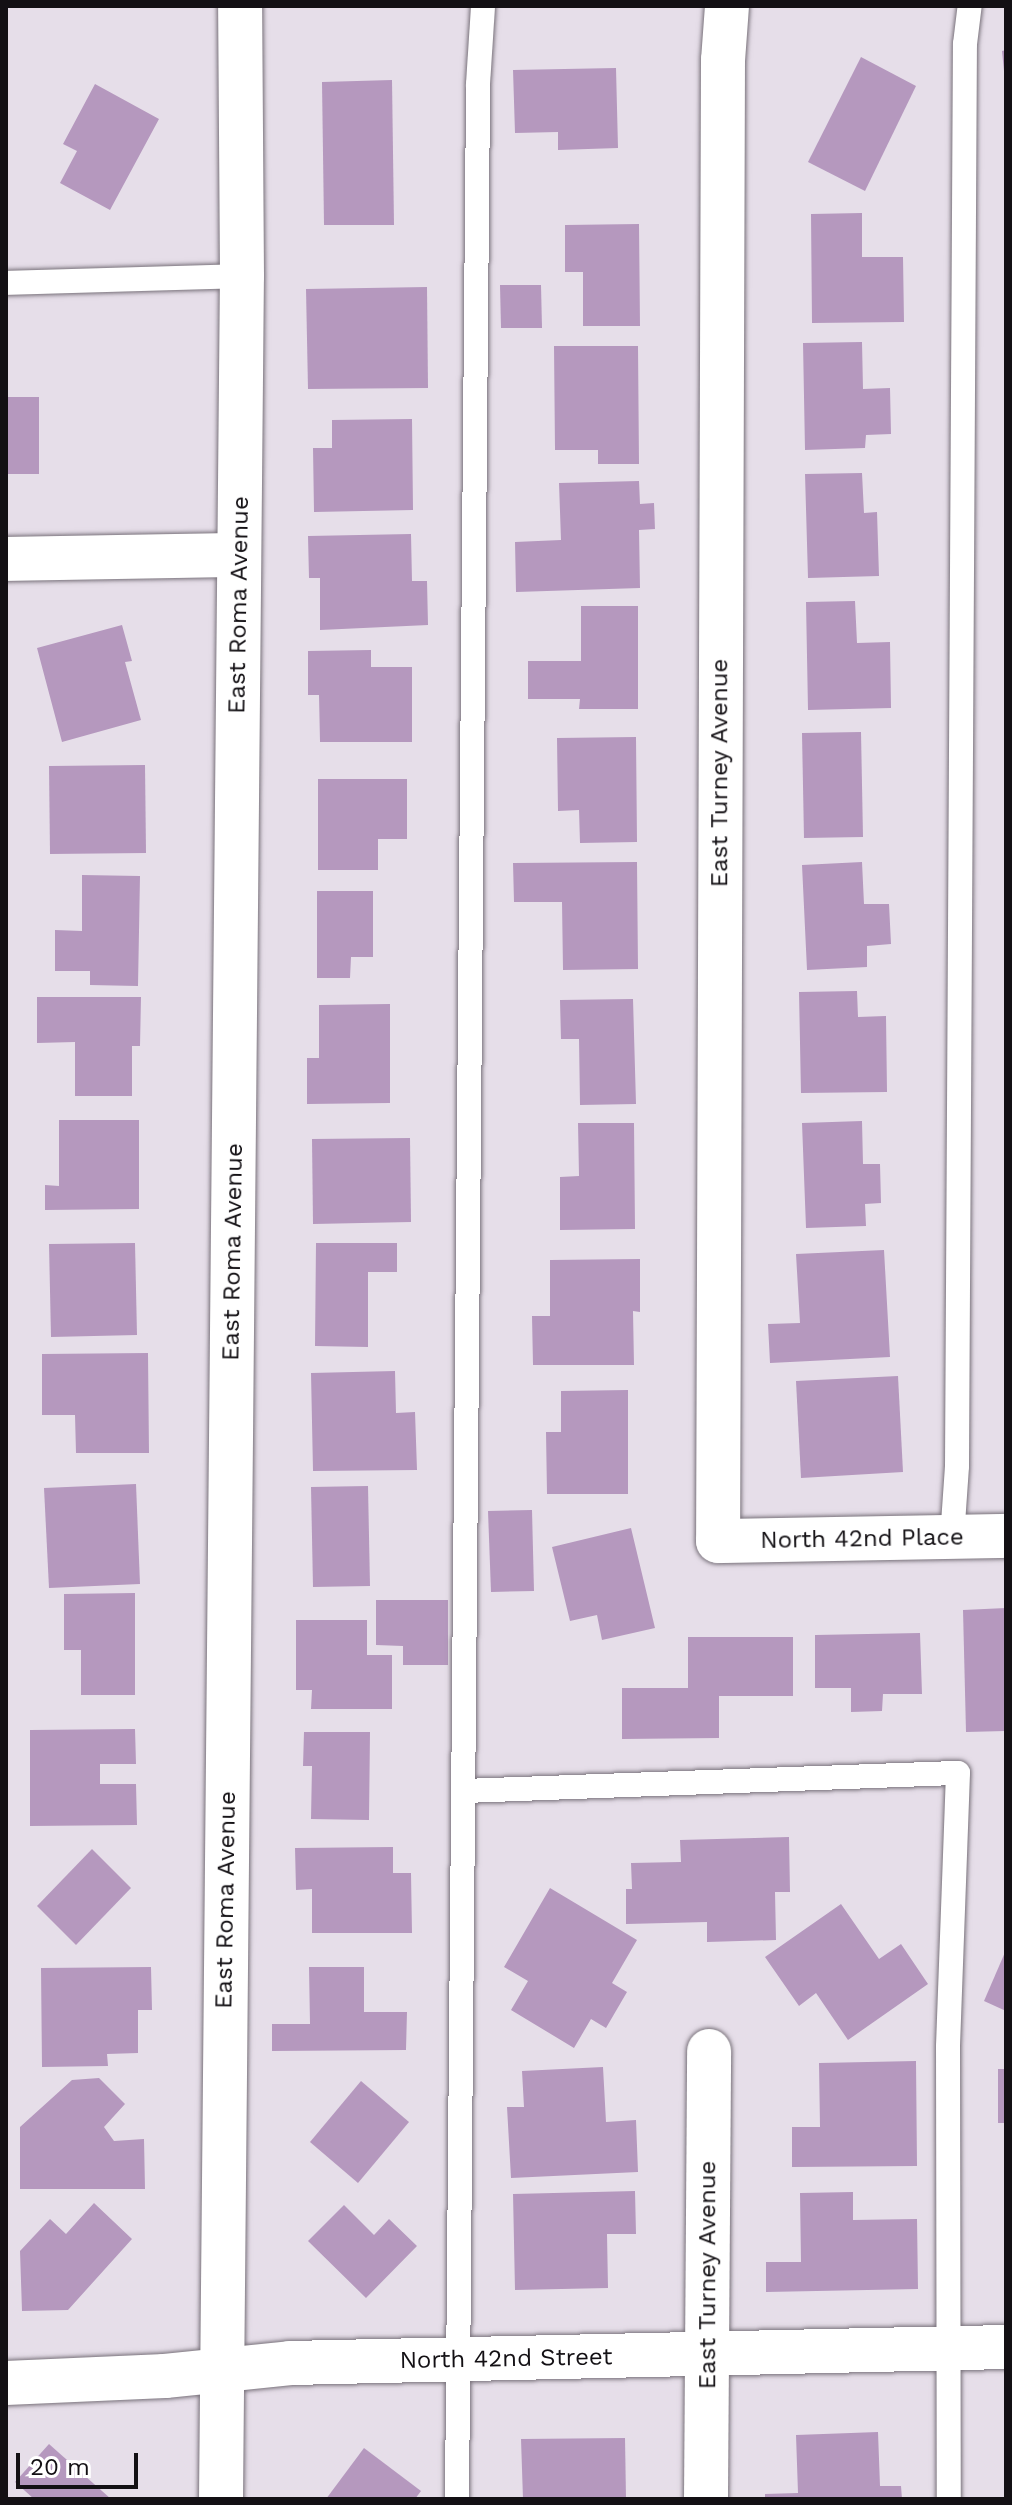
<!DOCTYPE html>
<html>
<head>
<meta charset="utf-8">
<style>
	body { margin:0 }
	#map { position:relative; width:1012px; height:2505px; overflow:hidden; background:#e6dee9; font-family:"Work Sans",sans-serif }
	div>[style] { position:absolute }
	.building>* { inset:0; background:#b598be }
	.roads { filter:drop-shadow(0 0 2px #79727b) drop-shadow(0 0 2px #79727b) }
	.lane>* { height:24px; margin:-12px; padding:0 12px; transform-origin:12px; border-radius:12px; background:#fff }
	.street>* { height:44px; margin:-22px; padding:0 22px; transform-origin:22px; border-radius:22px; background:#fff }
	span { translate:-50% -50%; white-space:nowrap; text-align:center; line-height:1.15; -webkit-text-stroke:6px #fff; paint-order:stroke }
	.street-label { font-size:24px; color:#131014 }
	.frame { position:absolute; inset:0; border:8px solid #131014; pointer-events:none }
	.scale { position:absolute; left:16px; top:2453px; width:122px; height:36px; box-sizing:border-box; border:4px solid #131014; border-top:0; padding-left:10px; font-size:24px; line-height:28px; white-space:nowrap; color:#131014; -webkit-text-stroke:6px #fff; paint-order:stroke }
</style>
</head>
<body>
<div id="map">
	<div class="building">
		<i style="clip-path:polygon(1006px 50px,1006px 71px,1004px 71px,1002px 51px)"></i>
		<i style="clip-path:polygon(861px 57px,916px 86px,865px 191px,808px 162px)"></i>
		<i style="clip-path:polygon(616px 68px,618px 148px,558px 150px,558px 132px,515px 133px,513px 70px)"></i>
		<i style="clip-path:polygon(392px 80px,394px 225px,324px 225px,322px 82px)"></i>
		<i style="clip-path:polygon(95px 84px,159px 119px,110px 210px,60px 183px,77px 151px,63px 144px)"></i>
		<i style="clip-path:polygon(862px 213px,862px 257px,903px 257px,904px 322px,812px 323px,811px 214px)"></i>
		<i style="clip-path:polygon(639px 224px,640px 326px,583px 326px,583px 272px,565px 272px,565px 225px)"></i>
		<i style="clip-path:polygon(500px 285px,541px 285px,542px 328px,501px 328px)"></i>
		<i style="clip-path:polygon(427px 287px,428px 388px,308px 389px,306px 289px)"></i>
		<i style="clip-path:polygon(862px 342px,863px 389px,890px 388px,891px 434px,866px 435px,865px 448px,805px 450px,803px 343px)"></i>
		<i style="clip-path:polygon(554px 346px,638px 346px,639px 464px,598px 464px,598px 450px,555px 450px)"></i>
		<i style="clip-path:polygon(6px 397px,39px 397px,39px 474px,6px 474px)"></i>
		<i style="clip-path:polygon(412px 419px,413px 510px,314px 512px,313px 448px,332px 448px,332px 420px)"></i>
		<i style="clip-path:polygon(862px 473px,864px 513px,877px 512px,879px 576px,808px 578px,805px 474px)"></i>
		<i style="clip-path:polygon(639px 481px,640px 504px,654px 503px,655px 529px,639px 530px,640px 588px,516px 592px,515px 542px,561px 540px,559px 483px)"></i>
		<i style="clip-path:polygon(411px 534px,412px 581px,427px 581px,428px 625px,320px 630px,320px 578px,309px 578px,308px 536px)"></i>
		<i style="clip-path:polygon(855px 601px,857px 643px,890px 642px,891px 708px,808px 710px,806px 602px)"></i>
		<i style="clip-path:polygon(581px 606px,638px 606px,638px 709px,579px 709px,580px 699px,528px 699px,528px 661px,581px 661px)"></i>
		<i style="clip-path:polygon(122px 625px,132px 661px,125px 662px,141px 720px,62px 742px,37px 648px)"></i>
		<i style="clip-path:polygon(371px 650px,371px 667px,412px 667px,412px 742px,320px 742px,319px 695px,308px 695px,308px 651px)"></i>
		<i style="clip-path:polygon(861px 732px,863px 837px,804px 838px,802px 733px)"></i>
		<i style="clip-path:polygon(636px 737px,637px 842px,580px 843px,579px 810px,558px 811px,557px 738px)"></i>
		<i style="clip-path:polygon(145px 765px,146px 853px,50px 854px,49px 766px)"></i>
		<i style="clip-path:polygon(318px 779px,407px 779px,407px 839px,378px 839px,378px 870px,318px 870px)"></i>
		<i style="clip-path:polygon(637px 862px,638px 969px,563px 970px,562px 902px,514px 902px,513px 863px)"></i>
		<i style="clip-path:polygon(862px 862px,864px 904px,889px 904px,891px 944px,867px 946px,867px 967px,807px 970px,802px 865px)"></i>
		<i style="clip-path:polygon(82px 875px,140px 876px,138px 986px,90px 985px,90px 971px,55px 971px,55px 930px,82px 931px)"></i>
		<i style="clip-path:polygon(317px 891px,373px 891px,373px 957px,351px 957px,350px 978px,317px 978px)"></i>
		<i style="clip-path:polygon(857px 991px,858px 1017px,886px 1016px,887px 1092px,801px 1093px,799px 992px)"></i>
		<i style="clip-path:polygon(37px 997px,141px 997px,140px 1046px,132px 1046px,132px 1096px,75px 1096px,75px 1042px,37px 1043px)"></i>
		<i style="clip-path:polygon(633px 999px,636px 1104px,580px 1105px,579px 1039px,561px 1039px,560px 1000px)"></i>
		<i style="clip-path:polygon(390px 1004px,390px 1103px,307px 1104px,307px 1058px,319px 1058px,319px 1005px)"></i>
		<i style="clip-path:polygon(59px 1120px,139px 1120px,139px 1209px,45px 1210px,45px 1185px,59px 1186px)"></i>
		<i style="clip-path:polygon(862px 1121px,863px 1164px,880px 1164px,881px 1203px,865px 1204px,866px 1226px,806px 1228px,802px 1123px)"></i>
		<i style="clip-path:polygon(578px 1123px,634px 1123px,635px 1229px,560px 1230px,560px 1177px,579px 1176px)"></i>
		<i style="clip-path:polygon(410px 1138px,411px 1222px,313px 1224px,312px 1139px)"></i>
		<i style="clip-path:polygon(135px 1243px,137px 1335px,51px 1337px,49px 1244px)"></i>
		<i style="clip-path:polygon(316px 1243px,397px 1243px,397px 1272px,368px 1272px,368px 1347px,315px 1346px)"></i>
		<i style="clip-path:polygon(884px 1250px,890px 1357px,770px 1363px,768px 1324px,800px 1323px,796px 1254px)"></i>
		<i style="clip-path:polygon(640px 1259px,640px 1312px,633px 1311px,634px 1365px,533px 1365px,532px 1316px,550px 1316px,550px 1260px)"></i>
		<i style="clip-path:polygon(148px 1353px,149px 1453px,76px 1453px,75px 1415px,42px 1415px,42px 1354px)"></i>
		<i style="clip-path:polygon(395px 1371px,396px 1413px,415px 1412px,417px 1470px,313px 1471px,311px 1373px)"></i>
		<i style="clip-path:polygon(898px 1376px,903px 1472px,801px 1478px,796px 1381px)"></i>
		<i style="clip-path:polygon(628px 1390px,628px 1494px,547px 1494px,546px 1432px,561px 1432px,561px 1391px)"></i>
		<i style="clip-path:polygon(136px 1484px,140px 1584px,49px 1588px,44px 1488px)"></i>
		<i style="clip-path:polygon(368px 1486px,370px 1586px,313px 1587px,311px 1487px)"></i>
		<i style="clip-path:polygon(532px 1510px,534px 1591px,491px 1592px,488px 1511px)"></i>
		<i style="clip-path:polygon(631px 1528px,655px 1628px,602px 1640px,597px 1615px,570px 1621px,552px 1547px)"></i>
		<i style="clip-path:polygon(135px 1593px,135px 1695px,81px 1695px,81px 1650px,64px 1650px,64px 1594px)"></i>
		<i style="clip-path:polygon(376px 1600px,448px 1600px,448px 1665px,403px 1665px,403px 1646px,376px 1645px)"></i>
		<i style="clip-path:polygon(1006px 1608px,1005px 1731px,966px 1732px,963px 1610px)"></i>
		<i style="clip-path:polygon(296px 1620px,367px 1620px,367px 1655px,392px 1655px,392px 1709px,311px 1709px,312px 1690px,296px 1690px)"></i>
		<i style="clip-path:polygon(920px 1633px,922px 1694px,883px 1694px,882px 1711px,851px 1712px,851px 1688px,815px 1688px,815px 1635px)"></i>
		<i style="clip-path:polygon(688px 1637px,793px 1637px,793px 1696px,719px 1696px,719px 1738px,622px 1739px,622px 1688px,688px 1688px)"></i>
		<i style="clip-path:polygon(135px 1729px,136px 1764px,100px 1764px,100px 1784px,136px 1784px,137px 1825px,30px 1826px,30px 1730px)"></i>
		<i style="clip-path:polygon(304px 1732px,370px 1732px,369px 1820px,311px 1819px,312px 1766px,303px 1766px)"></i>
		<i style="clip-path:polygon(789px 1837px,790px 1892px,775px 1892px,776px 1940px,707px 1942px,707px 1922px,626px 1924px,626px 1889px,632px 1889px,631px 1863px,681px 1862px,680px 1840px)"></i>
		<i style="clip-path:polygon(393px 1847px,393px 1873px,411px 1873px,412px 1933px,312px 1933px,312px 1889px,296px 1890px,295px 1848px)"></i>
		<i style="clip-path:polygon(92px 1849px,131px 1888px,76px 1945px,37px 1906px)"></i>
		<i style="clip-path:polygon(550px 1888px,637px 1940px,612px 1983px,627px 1992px,606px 2028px,591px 2019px,574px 2048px,511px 2010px,528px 1981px,504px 1967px)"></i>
		<i style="clip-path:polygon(841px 1904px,879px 1959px,901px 1944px,928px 1984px,848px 2040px,816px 1993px,799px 2006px,765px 1957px)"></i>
		<i style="clip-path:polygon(1006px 1950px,1006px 2011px,984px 2001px)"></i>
		<i style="clip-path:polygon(151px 1967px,152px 2010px,138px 2010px,138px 2053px,107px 2054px,108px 2066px,42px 2067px,41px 1968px)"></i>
		<i style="clip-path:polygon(309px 1967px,364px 1967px,364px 2012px,407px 2012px,406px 2050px,272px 2051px,272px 2024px,310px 2024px)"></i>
		<i style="clip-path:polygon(916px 2061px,917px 2166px,792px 2167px,792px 2127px,820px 2127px,819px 2063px)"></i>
		<i style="clip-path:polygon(603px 2067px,606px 2122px,636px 2120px,638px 2172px,511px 2178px,507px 2107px,524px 2107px,522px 2071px)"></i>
		<i style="clip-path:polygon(998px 2069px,1006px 2069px,1006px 2123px,998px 2123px)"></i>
		<i style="clip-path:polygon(99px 2078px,125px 2104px,104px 2127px,114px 2141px,144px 2139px,145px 2189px,20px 2189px,20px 2127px,72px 2080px)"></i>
		<i style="clip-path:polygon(361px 2081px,409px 2122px,358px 2183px,310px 2142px)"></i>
		<i style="clip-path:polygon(635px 2191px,636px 2234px,607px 2234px,608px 2288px,515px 2290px,513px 2194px)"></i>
		<i style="clip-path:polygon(853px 2192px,853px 2220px,917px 2219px,918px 2289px,766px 2292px,766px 2262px,801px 2262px,800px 2193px)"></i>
		<i style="clip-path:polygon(94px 2203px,132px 2239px,68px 2310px,22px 2311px,20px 2251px,50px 2219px,66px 2234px)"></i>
		<i style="clip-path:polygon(344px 2205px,374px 2235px,389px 2219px,417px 2246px,366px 2298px,308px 2241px)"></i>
		<i style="clip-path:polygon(878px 2432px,880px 2486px,901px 2486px,902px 2499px,765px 2499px,765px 2494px,798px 2493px,796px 2435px)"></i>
		<i style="clip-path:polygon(625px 2438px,626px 2499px,523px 2499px,521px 2439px)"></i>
		<i style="clip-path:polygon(49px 2444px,111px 2499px,34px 2499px,15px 2482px)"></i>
		<i style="clip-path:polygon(364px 2448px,421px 2491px,415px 2499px,326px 2499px)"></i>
	</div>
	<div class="roads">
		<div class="lane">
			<i style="left:6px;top:283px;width:236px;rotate:-1.7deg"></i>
			<i style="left:952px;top:1538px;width:72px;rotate:-86deg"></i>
			<i style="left:957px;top:1466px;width:1422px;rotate:-89.68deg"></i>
			<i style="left:965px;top:44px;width:38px;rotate:-83deg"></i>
			<i style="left:464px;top:1791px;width:494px;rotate:-2.1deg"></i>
			<i style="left:958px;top:1773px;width:274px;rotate:92.1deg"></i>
			<i style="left:948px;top:2047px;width:452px;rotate:89.9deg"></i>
			<i style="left:457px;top:2499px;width:2415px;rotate:-89.5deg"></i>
			<i style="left:478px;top:84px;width:78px;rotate:-86.3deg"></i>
		</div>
		<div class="street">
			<i style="left:727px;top:6px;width:54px;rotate:94.2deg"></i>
			<i style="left:723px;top:60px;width:1481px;rotate:90.19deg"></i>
			<i style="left:718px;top:1541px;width:288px;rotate:-1deg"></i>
			<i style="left:6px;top:559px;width:233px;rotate:-1deg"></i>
			<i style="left:6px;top:2383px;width:159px;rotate:-2.5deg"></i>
			<i style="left:165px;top:2376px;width:126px;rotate:-5.9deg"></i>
			<i style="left:290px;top:2363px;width:716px;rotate:-1.28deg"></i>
			<i style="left:221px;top:2499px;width:2223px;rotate:-89.46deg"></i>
			<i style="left:242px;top:276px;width:270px;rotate:-90.4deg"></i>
			<i style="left:706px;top:2499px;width:448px;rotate:-89.6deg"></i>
		</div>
	</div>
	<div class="street-label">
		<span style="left:239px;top:605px;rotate:-89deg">East Roma Avenue</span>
		<span style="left:720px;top:773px;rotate:-90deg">East Turney Avenue</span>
		<span style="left:233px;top:1252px;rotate:-89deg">East Roma Avenue</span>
		<span style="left:862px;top:1539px;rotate:-1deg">North 42nd Place</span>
		<span style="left:226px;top:1900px;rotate:-89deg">East Roma Avenue</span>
		<span style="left:708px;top:2275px;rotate:-90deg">East Turney Avenue</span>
		<span style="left:506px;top:2359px;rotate:-1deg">North 42nd Street</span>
	</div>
	<div class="frame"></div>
	<div class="scale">20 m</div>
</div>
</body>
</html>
